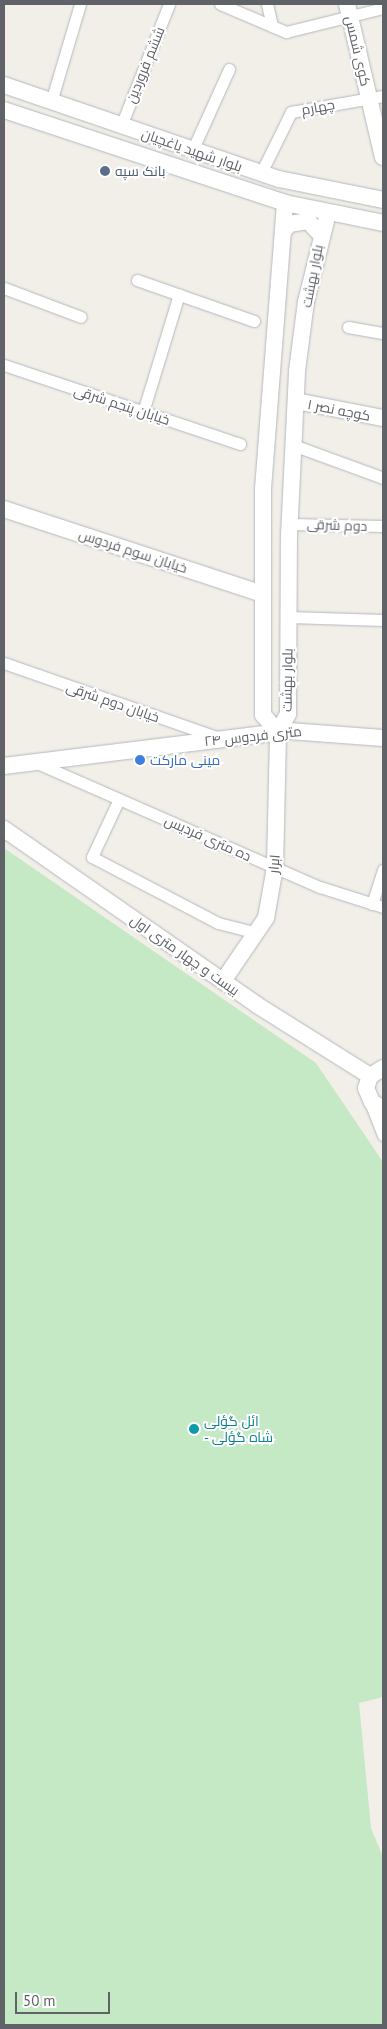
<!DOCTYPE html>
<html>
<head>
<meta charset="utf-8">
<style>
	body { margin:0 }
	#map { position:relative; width:387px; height:2029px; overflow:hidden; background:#f1efe8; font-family:"PT Sans",Cairo,sans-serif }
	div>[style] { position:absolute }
	.green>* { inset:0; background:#c5e8c5 }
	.roads { filter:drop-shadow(0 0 1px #b5b8bc) drop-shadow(0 0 1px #b5b8bc) }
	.street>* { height:11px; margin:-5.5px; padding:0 5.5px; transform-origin:5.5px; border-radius:5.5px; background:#fff }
	.secondary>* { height:16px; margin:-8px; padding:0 8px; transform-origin:8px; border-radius:8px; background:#fff }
	.dots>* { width:14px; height:14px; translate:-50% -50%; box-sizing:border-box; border:2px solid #fff; border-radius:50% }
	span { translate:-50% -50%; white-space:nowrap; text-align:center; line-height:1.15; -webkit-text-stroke:4px #fff; paint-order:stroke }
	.street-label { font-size:14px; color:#5f6368 }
	.service-label { font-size:14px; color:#4e5e75 }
	.left { translate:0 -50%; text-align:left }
	.shop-label { font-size:14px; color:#366cbe }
	.culture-label { font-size:14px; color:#0d838f }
	.frame { position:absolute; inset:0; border:5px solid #5f6368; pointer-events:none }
	.scale { position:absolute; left:15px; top:1992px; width:95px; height:22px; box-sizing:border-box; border:2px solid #5f6368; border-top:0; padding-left:6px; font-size:15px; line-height:18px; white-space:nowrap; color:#5f6368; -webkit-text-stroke:4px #fff; paint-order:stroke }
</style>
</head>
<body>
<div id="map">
	<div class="green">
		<i style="clip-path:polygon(4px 848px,316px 1063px,383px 1162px,383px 1697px,359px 1703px,371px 1828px,383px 1857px,383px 2025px,4px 2025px)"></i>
	</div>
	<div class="roads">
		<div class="street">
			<i style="left:220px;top:4px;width:72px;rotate:23deg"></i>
			<i style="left:286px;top:32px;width:100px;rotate:-13.9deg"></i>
			<i style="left:267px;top:4px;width:23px;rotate:77deg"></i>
			<i style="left:51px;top:102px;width:102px;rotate:-73.5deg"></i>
			<i style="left:121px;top:126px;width:131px;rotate:-68.5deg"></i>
			<i style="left:192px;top:151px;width:90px;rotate:-65.7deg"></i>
			<i style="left:261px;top:173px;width:68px;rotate:-63.8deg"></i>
			<i style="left:291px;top:112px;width:93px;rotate:-9.9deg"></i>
			<i style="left:137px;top:280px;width:124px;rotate:19.3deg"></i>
			<i style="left:4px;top:288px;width:82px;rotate:20.6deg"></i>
			<i style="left:348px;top:327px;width:36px;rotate:10deg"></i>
			<i style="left:4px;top:365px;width:249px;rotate:18.5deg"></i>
			<i style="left:143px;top:412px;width:123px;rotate:-73deg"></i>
			<i style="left:293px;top:445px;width:96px;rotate:20.1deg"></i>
			<i style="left:290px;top:524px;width:93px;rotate:1.2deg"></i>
			<i style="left:288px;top:617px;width:95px;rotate:1.8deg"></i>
			<i style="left:4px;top:663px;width:225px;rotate:19.2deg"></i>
			<i style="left:37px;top:763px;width:309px;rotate:23.7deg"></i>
			<i style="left:320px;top:887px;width:66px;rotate:17.6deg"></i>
			<i style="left:119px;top:799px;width:64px;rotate:115deg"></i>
			<i style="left:92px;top:857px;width:142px;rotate:27.6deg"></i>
			<i style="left:218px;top:923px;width:40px;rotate:14.4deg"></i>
			<i style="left:372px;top:904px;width:36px;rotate:-72deg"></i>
			<i style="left:368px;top:1097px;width:41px;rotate:68.5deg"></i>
		</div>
		<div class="secondary">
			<i style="left:347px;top:4px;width:157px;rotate:76.8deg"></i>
			<i style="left:4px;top:85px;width:291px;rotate:18.9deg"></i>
			<i style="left:279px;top:179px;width:106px;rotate:11.4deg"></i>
			<i style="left:4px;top:110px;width:296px;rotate:18.3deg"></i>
			<i style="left:285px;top:203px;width:100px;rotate:11.5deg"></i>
			<i style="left:283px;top:232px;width:10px;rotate:-53deg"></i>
			<i style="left:289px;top:224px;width:19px;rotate:-9deg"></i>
			<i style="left:308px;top:221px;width:19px;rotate:47deg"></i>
			<i style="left:296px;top:401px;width:89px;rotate:11.1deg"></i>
			<i style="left:4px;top:509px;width:272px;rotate:18.2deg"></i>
			<i style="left:278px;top:732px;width:23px;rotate:-131deg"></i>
			<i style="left:263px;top:715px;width:226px;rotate:-90deg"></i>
			<i style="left:263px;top:489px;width:287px;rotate:-85.6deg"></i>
			<i style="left:4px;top:766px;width:287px;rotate:-7deg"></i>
			<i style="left:289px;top:731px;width:94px;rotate:4.3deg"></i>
			<i style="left:4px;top:829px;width:308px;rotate:34.8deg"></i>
			<i style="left:257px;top:1005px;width:133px;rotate:32.1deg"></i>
			<i style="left:223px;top:981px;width:76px;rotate:-55.7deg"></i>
			<i style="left:266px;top:918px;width:52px;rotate:-80deg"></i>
			<i style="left:275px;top:867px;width:135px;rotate:-88.7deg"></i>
			<i style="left:278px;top:732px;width:21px;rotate:-61deg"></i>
			<i style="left:288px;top:714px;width:178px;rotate:-89.7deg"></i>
			<i style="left:289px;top:536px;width:165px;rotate:-87.2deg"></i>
			<i style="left:297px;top:371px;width:70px;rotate:-82.6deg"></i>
			<i style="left:306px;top:302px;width:92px;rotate:-76.1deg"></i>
			<i style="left:383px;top:1068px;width:15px;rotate:148deg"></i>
			<i style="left:370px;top:1076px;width:13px;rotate:108deg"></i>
			<i style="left:366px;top:1088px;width:15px;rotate:67deg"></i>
			<i style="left:372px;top:1102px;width:13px;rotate:32deg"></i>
		</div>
	</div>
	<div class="dots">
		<i style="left:105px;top:171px;background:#5c6f8a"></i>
		<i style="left:140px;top:760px;background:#3f7fe0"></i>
		<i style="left:194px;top:1429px;background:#0f9aa8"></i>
	</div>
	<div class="street-label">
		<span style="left:358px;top:51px;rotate:77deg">کوی شمس</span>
		<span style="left:145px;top:65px;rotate:-68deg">ششم فروردین</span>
		<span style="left:318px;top:107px;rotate:-10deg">چهارم</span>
		<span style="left:192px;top:150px;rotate:19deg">بلوار شهید یاغچیان</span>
		<span style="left:312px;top:276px;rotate:-79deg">بلوار بهشت</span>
		<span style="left:122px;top:405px;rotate:18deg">خیابان پنجم شرقی</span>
		<span style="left:339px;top:410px;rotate:11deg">کوچه نصر ۱</span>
		<span style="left:337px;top:525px;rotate:2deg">دوم شرقی</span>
		<span style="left:133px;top:551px;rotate:18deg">خیابان سوم فردوس</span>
		<span style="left:287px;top:680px;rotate:-89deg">بلوار بهشت</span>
		<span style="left:113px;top:702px;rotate:19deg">خیابان دوم شرقی</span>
		<span style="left:253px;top:736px;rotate:-6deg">۲۴ متری فردوس</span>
		<span style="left:208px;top:838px;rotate:24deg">ده متری فردیس</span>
		<span style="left:274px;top:864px;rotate:-85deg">ابرار</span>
		<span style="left:185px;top:955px;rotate:35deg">بیست و چهار متری اول</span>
	</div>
	<div class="service-label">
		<span class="left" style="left:115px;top:171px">بانک سپه</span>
	</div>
	<div class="shop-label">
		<span class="left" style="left:150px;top:760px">مینی مارکت</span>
	</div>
	<div class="culture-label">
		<span class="left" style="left:204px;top:1429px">ائل گؤلی<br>- شاه گؤلی</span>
	</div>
	<div class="frame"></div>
	<div class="scale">50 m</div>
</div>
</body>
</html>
